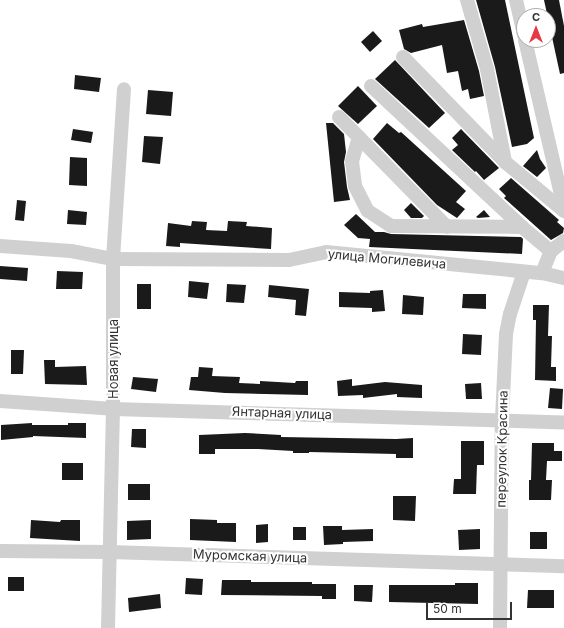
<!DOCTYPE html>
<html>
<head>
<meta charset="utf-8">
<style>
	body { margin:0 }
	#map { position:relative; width:564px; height:628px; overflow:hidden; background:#fff; font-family:Inter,sans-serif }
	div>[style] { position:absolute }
	.building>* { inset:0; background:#1a1a1a }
	.minor>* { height:14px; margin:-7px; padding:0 7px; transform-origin:7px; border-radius:7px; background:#d0d0d0 }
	span { translate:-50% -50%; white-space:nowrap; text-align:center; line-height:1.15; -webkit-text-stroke:4px #fff; paint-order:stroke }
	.street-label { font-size:13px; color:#333 }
	.north { position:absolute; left:516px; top:8px; width:40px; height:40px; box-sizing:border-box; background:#fff; border:1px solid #adadad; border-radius:50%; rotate:0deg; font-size:11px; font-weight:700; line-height:16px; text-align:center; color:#333 }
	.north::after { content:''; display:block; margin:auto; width:14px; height:18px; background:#e63946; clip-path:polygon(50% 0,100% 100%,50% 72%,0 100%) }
	.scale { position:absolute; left:426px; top:602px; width:86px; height:18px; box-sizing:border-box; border:2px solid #333; border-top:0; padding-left:5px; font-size:12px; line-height:14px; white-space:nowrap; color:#333; -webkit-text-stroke:3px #fff; paint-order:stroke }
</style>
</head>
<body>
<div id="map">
	<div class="building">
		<i style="clip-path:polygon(476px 0,505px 0,534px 138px,527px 144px,512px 147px,495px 67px)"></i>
		<i style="clip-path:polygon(544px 0,559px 0,564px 26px,564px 73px,560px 74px)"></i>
		<i style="clip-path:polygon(464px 20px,479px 71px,484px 96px,470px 99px,468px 89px,462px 91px,458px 71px,447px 73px,442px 45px,411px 53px,404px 49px,399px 30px,422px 24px,423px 27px)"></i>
		<i style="clip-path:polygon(373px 31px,382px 41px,370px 52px,361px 42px)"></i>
		<i style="clip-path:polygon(395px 60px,445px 113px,429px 128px,375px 79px)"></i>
		<i style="clip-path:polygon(75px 75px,101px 78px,99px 92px,74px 89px)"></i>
		<i style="clip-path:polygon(358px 86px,377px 106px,358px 124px,338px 106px)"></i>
		<i style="clip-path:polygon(148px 90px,173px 92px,171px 116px,146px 114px)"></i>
		<i style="clip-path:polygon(326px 123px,333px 123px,344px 134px,346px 152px,344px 162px,347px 187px,350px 200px,334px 202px)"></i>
		<i style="clip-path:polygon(387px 123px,399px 133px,401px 132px,466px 191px,456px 202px,465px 209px,457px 218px,437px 205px,373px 139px)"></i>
		<i style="clip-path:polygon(73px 129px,93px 132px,91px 143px,71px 140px)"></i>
		<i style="clip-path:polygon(461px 129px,499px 168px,484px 180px,476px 171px,475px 172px,452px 150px,458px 145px,452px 138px)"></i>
		<i style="clip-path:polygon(144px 136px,163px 137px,160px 164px,142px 162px)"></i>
		<i style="clip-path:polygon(537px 150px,540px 159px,546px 168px,537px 177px,523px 166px)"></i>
		<i style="clip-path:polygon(70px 157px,87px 158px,87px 186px,69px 185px)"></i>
		<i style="clip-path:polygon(511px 178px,559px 220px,557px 222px,564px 228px,563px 233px,551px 240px,504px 198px,506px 196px,499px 189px)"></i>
		<i style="clip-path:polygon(17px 200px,26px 201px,24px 221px,15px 220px)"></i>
		<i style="clip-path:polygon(411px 203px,424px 216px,422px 218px,411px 218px,404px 210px)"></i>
		<i style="clip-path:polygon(68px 210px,87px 212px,86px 225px,67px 224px)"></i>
		<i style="clip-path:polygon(484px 210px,490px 217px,478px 218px,476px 217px)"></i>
		<i style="clip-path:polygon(356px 214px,375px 232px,384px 232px,391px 234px,521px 237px,523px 239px,522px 254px,369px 247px,370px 239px,358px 238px,344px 225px)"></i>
		<i style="clip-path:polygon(192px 221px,207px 222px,206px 230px,227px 231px,228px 221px,247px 222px,246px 226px,272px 228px,271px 249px,180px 243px,180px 247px,166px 246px,168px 223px,191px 226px)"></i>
		<i style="clip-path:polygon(0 266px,28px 268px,27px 281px,0 279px)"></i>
		<i style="clip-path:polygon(57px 271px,83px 272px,82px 289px,56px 289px)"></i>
		<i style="clip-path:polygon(189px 281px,209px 283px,207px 299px,188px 297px)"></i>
		<i style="clip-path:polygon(137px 284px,151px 284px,151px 309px,137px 309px)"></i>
		<i style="clip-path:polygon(227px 284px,246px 285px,244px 303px,226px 302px)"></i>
		<i style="clip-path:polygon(269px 285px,309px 289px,306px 316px,295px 315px,296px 300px,268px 297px)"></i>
		<i style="clip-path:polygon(383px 290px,385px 311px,372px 312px,372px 308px,339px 307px,339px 292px,370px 293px,370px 291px)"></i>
		<i style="clip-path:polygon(463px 294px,486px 294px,486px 309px,462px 308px)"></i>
		<i style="clip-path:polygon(403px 295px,424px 297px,423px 315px,402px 314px)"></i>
		<i style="clip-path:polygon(533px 305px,549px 305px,548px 336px,552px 336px,551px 367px,556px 367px,556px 381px,535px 380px,536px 320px,533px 320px)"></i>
		<i style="clip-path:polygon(463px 334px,482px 335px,481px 355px,462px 354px)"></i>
		<i style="clip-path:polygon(11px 350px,24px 350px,23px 374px,11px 374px)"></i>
		<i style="clip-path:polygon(44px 360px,55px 360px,55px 367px,86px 366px,87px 385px,45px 384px)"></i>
		<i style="clip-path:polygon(199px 367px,213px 368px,212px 376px,240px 377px,239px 383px,260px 384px,260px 381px,295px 383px,296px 381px,308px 381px,308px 395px,225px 393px,189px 390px,191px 377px,198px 377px)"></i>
		<i style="clip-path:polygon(133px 377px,158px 379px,156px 392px,131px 389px)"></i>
		<i style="clip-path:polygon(352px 379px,352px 386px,385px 382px,422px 385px,422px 398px,397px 397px,397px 394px,363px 398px,363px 395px,338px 396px,337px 381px)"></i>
		<i style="clip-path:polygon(481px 383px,482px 399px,466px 399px,465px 384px)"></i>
		<i style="clip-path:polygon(550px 388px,563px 389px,562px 409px,548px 408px)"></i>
		<i style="clip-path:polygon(32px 423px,32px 425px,68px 425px,68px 423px,86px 423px,86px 438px,33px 436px,33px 437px,1px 440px,1px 425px)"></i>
		<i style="clip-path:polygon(132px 429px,146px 429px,146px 448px,131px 447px)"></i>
		<i style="clip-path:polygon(245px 433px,281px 435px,281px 437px,396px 439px,413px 438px,413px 458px,396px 458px,396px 454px,309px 452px,309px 453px,293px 453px,293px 451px,258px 449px,215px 449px,215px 454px,199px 454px,199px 435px)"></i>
		<i style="clip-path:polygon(461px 441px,484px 441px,484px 465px,477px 465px,476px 494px,453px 494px,454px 479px,461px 479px)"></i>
		<i style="clip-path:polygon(532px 443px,554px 443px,554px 451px,562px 451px,562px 461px,547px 461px,546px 480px,552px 480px,551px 500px,529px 500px,529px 480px,531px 480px)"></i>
		<i style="clip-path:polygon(62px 463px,83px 463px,83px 480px,62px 480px)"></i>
		<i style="clip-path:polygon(128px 484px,150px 484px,150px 500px,128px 500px)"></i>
		<i style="clip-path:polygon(393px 496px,416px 496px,415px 521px,393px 520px)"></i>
		<i style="clip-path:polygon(190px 519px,217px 520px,217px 523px,236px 523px,236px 542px,190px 540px)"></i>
		<i style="clip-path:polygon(31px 520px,60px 522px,61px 520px,80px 520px,80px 541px,30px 538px)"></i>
		<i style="clip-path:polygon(151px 520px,151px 539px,127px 540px,127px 521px)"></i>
		<i style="clip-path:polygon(268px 524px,268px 542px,256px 543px,256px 525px)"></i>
		<i style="clip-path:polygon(323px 526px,342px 526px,342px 530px,373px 529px,373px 541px,343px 542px,343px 544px,324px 545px)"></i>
		<i style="clip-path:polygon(293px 527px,306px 527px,306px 540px,293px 540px)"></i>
		<i style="clip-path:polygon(480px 529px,480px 549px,459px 550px,458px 530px)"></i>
		<i style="clip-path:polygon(530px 532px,547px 532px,547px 549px,530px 549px)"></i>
		<i style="clip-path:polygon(8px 577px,24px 577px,24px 591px,8px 591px)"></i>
		<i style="clip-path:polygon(186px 578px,203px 579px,202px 595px,185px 594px)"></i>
		<i style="clip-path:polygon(222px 580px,251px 580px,251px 582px,312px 582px,312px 584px,336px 584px,336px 599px,322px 599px,322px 596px,221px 595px)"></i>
		<i style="clip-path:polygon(455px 583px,478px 583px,478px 604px,389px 602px,389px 585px,455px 585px)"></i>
		<i style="clip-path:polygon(354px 585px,373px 585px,372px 602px,354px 601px)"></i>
		<i style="clip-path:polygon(528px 590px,554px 590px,554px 608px,527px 608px)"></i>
		<i style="clip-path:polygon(160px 594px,161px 608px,129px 612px,128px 598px)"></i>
	</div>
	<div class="minor">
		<i style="left:467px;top:0;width:72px;rotate:73.8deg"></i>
		<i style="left:487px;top:69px;width:95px;rotate:79deg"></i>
		<i style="left:516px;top:0;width:37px;rotate:77deg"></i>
		<i style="left:525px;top:40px;width:172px;rotate:76.9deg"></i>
		<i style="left:403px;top:57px;width:146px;rotate:45.8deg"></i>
		<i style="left:505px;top:162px;width:77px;rotate:39.7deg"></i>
		<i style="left:371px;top:86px;width:207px;rotate:43deg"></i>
		<i style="left:522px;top:227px;width:38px;rotate:40deg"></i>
		<i style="left:339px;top:117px;width:154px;rotate:45.5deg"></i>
		<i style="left:359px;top:137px;width:25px;rotate:106deg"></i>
		<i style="left:352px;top:161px;width:25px;rotate:83deg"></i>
		<i style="left:355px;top:186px;width:28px;rotate:63deg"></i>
		<i style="left:368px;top:211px;width:27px;rotate:33deg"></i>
		<i style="left:391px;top:226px;width:131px;rotate:0.4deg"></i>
		<i style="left:0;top:246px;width:71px;rotate:4deg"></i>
		<i style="left:71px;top:251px;width:43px;rotate:10.8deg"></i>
		<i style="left:113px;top:259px;width:176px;rotate:0.3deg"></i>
		<i style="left:289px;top:260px;width:38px;rotate:-12deg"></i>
		<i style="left:326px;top:252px;width:217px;rotate:5.6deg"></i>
		<i style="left:542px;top:273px;width:23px;rotate:13deg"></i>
		<i style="left:542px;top:273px;width:24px;rotate:-68deg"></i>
		<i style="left:551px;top:251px;width:16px;rotate:-38deg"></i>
		<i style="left:0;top:401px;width:113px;rotate:4deg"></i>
		<i style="left:113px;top:409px;width:451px;rotate:1.7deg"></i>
		<i style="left:0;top:551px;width:109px;rotate:0.5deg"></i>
		<i style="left:109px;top:552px;width:455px;rotate:1.8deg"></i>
		<i style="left:108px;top:628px;width:219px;rotate:-88.7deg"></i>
		<i style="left:113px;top:409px;width:150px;rotate:-90deg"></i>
		<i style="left:113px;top:259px;width:170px;rotate:-86.3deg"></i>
		<i style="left:500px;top:628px;width:209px;rotate:-89.5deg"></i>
		<i style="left:502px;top:419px;width:85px;rotate:-87.3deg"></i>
		<i style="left:506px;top:334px;width:20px;rotate:-79deg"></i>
		<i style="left:510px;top:314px;width:44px;rotate:-71.6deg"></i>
	</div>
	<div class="street-label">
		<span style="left:387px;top:259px;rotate:5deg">улица Могилевича</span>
		<span style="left:113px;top:359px;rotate:-90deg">Новая улица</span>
		<span style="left:282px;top:413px;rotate:2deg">Янтарная улица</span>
		<span style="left:502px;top:449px;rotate:-89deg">переулок Красина</span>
		<span style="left:250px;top:556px;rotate:2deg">Муромская улица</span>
	</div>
	<div class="north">С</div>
	<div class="scale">50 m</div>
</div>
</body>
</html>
